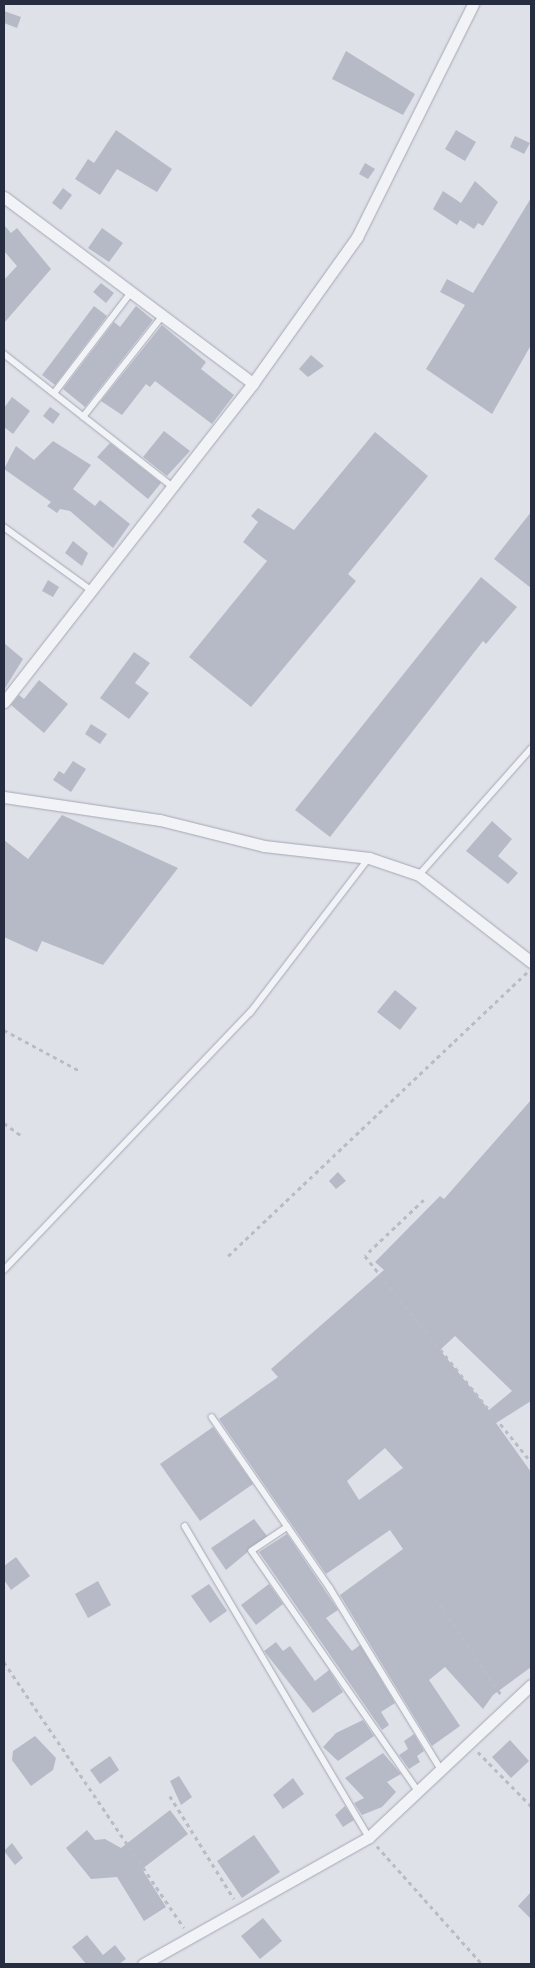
<!DOCTYPE html>
<html>
<head>
<meta charset="utf-8">
<style>
	body { margin:0 }
	#map { position:relative; width:535px; height:1968px; overflow:hidden; background:#dfe1e9; font-family:Ubuntu,sans-serif }
	div>[style] { position:absolute }
	.building>* { inset:0; background:#b6bac6 }
	.path>* { height:2.5px; margin-top:-1.25px; transform-origin:0; background:repeating-linear-gradient(90deg,#b9bcc4 0 4px,transparent 0 8px) }
	.roads { filter:drop-shadow(0 0 1px #a4a7b3) drop-shadow(0 0 1px #a4a7b3) }
	.service>* { height:5.5px; margin:-2.75px; padding:0 2.75px; transform-origin:2.75px; border-radius:2.75px; background:#f2f3f7 }
	.minor>* { height:11px; margin:-5.5px; padding:0 5.5px; transform-origin:5.5px; border-radius:5.5px; background:#f2f3f7 }
	span { translate:-50% -50%; white-space:nowrap; text-align:center; line-height:1.15; -webkit-text-stroke:4px #eef1f6; paint-order:stroke }
	.frame { position:absolute; inset:0; border:5px solid #272d41; pointer-events:none }
</style>
</head>
<body>
<div id="map">
	<div class="building">
		<i style="clip-path:polygon(4px 11px,21px 17px,17px 28px,4px 23px)"></i>
		<i style="clip-path:polygon(346px 51px,415px 94px,403px 115px,332px 79px)"></i>
		<i style="clip-path:polygon(116px 130px,172px 169px,157px 192px,117px 169px,100px 195px,75px 179px,88px 159px,94px 163px)"></i>
		<i style="clip-path:polygon(456px 130px,476px 142px,465px 161px,445px 149px)"></i>
		<i style="clip-path:polygon(515px 136px,530px 143px,524px 154px,510px 147px)"></i>
		<i style="clip-path:polygon(365px 163px,375px 169px,368px 179px,359px 174px)"></i>
		<i style="clip-path:polygon(475px 181px,498px 202px,483px 226px,478px 223px,474px 229px,460px 220px,457px 225px,433px 209px,443px 191px,461px 203px)"></i>
		<i style="clip-path:polygon(63px 188px,72px 195px,61px 210px,52px 203px)"></i>
		<i style="clip-path:polygon(531px 198px,531px 345px,492px 414px,426px 369px,465px 305px,440px 292px,447px 279px,473px 293px)"></i>
		<i style="clip-path:polygon(4px 225px,11px 233px,17px 228px,51px 269px,4px 323px,4px 280px,17px 266px,4px 251px)"></i>
		<i style="clip-path:polygon(102px 228px,123px 243px,109px 262px,88px 248px)"></i>
		<i style="clip-path:polygon(101px 283px,114px 293px,106px 303px,93px 292px)"></i>
		<i style="clip-path:polygon(94px 306px,107px 316px,55px 385px,42px 375px)"></i>
		<i style="clip-path:polygon(136px 306px,153px 320px,85px 407px,63px 389px,114px 322px,120px 327px)"></i>
		<i style="clip-path:polygon(162px 325px,206px 362px,201px 369px,234px 395px,212px 424px,155px 381px,150px 387px,146px 384px,122px 415px,101px 401px)"></i>
		<i style="clip-path:polygon(311px 355px,324px 366px,308px 377px,299px 369px)"></i>
		<i style="clip-path:polygon(12px 397px,30px 411px,13px 434px,4px 427px,4px 408px)"></i>
		<i style="clip-path:polygon(50px 407px,60px 414px,53px 424px,43px 416px)"></i>
		<i style="clip-path:polygon(164px 431px,190px 451px,167px 476px,143px 457px)"></i>
		<i style="clip-path:polygon(375px 432px,428px 476px,348px 574px,356px 581px,251px 707px,189px 657px,267px 561px,243px 542px,258px 522px,251px 516px,258px 508px,294px 530px)"></i>
		<i style="clip-path:polygon(53px 441px,91px 465px,73px 489px,95px 506px,100px 500px,130px 524px,113px 548px,70px 511px,60px 509px,57px 513px,47px 506px,51px 502px,4px 469px,16px 446px,34px 460px)"></i>
		<i style="clip-path:polygon(110px 443px,161px 483px,148px 499px,97px 457px)"></i>
		<i style="clip-path:polygon(531px 512px,531px 588px,494px 559px)"></i>
		<i style="clip-path:polygon(73px 541px,88px 553px,82px 566px,65px 553px)"></i>
		<i style="clip-path:polygon(481px 577px,517px 607px,486px 644px,483px 641px,330px 837px,295px 810px)"></i>
		<i style="clip-path:polygon(48px 580px,59px 587px,53px 597px,42px 591px)"></i>
		<i style="clip-path:polygon(4px 643px,23px 659px,4px 690px)"></i>
		<i style="clip-path:polygon(134px 652px,150px 663px,135px 683px,149px 693px,129px 719px,100px 698px)"></i>
		<i style="clip-path:polygon(39px 680px,68px 704px,44px 733px,11px 705px,19px 695px,24px 699px)"></i>
		<i style="clip-path:polygon(91px 724px,107px 734px,100px 744px,85px 734px)"></i>
		<i style="clip-path:polygon(73px 761px,86px 769px,71px 792px,53px 780px,59px 771px,64px 774px)"></i>
		<i style="clip-path:polygon(62px 815px,178px 868px,103px 965px,42px 941px,37px 952px,4px 937px,4px 840px,28px 859px)"></i>
		<i style="clip-path:polygon(492px 821px,512px 839px,498px 856px,518px 873px,508px 884px,466px 851px)"></i>
		<i style="clip-path:polygon(395px 990px,417px 1008px,400px 1030px,377px 1012px)"></i>
		<i style="clip-path:polygon(evenodd,531px 1100px,531px 1401px,496px 1423px,531px 1472px,531px 1667px,493px 1695px,483px 1709px,445px 1667px,429px 1680px,460px 1726px,432px 1746px,340px 1595px,403px 1549px,390px 1530px,326px 1574px,219px 1419px,278px 1377px,271px 1369px,384px 1270px,375px 1262px,440px 1196px,444px 1199px,531px 1100px,455px 1336px,512px 1391px,489px 1410px,440px 1350px,455px 1336px,531px 1100px,385px 1448px,403px 1468px,359px 1500px,347px 1481px,385px 1448px)"></i>
		<i style="clip-path:polygon(338px 1172px,346px 1181px,336px 1189px,329px 1181px)"></i>
		<i style="clip-path:polygon(213px 1427px,253px 1484px,200px 1521px,160px 1464px)"></i>
		<i style="clip-path:polygon(254px 1519px,267px 1536px,226px 1570px,211px 1548px)"></i>
		<i style="clip-path:polygon(287px 1534px,338px 1610px,326px 1618px,352px 1651px,360px 1645px,395px 1703px,381px 1712px,389px 1725px,382px 1730px,259px 1552px)"></i>
		<i style="clip-path:polygon(16px 1557px,30px 1576px,11px 1590px,4px 1580px,4px 1566px)"></i>
		<i style="clip-path:polygon(98px 1581px,111px 1605px,88px 1618px,75px 1594px)"></i>
		<i style="clip-path:polygon(209px 1584px,227px 1611px,210px 1623px,191px 1596px)"></i>
		<i style="clip-path:polygon(269px 1584px,283px 1604px,256px 1625px,241px 1605px)"></i>
		<i style="clip-path:polygon(276px 1642px,283px 1651px,290px 1646px,315px 1681px,329px 1670px,343px 1692px,313px 1713px,264px 1651px)"></i>
		<i style="clip-path:polygon(363px 1720px,374px 1736px,338px 1761px,323px 1747px,336px 1733px)"></i>
		<i style="clip-path:polygon(414px 1734px,424px 1751px,417px 1756px,420px 1762px,409px 1769px,399px 1755px,408px 1749px,404px 1741px)"></i>
		<i style="clip-path:polygon(35px 1736px,56px 1758px,53px 1770px,31px 1786px,12px 1760px,13px 1751px)"></i>
		<i style="clip-path:polygon(510px 1740px,529px 1761px,511px 1778px,492px 1757px)"></i>
		<i style="clip-path:polygon(383px 1753px,401px 1774px,387px 1782px,396px 1792px,382px 1807px,362px 1815px,354px 1803px,364px 1798px,345px 1778px)"></i>
		<i style="clip-path:polygon(110px 1756px,119px 1770px,100px 1784px,90px 1770px)"></i>
		<i style="clip-path:polygon(179px 1776px,192px 1797px,181px 1805px,170px 1781px)"></i>
		<i style="clip-path:polygon(293px 1778px,304px 1794px,283px 1809px,273px 1795px)"></i>
		<i style="clip-path:polygon(345px 1806px,354px 1820px,343px 1827px,335px 1815px)"></i>
		<i style="clip-path:polygon(170px 1810px,188px 1834px,142px 1869px,166px 1907px,144px 1921px,117px 1877px,91px 1879px,66px 1848px,87px 1830px,95px 1840px,105px 1839px,121px 1848px)"></i>
		<i style="clip-path:polygon(254px 1835px,280px 1872px,242px 1898px,217px 1861px)"></i>
		<i style="clip-path:polygon(12px 1843px,23px 1858px,15px 1865px,4px 1851px)"></i>
		<i style="clip-path:polygon(531px 1892px,531px 1919px,518px 1906px)"></i>
		<i style="clip-path:polygon(263px 1918px,282px 1941px,260px 1959px,241px 1936px)"></i>
		<i style="clip-path:polygon(87px 1935px,103px 1955px,115px 1945px,126px 1959px,119px 1964px,86px 1964px,72px 1947px)"></i>
	</div>
	<div class="path">
		<i style="left:4px;top:1030px;width:86px;rotate:28.3deg"></i>
		<i style="left:4px;top:1123px;width:22px;rotate:36deg"></i>
		<i style="left:424px;top:1200px;width:81px;rotate:136.5deg"></i>
		<i style="left:365px;top:1256px;width:265px;rotate:51.1deg"></i>
		<i style="left:228px;top:1256px;width:412px;rotate:-43.5deg"></i>
		<i style="left:435px;top:1598px;width:119px;rotate:55.6deg"></i>
		<i style="left:4px;top:1662px;width:321px;rotate:55.9deg"></i>
		<i style="left:478px;top:1752px;width:76px;rotate:45.5deg"></i>
		<i style="left:170px;top:1796px;width:121px;rotate:58.1deg"></i>
		<i style="left:377px;top:1846px;width:158px;rotate:48.3deg"></i>
	</div>
	<div class="roads">
		<div class="service">
			<i style="left:4px;top:354px;width:215px;rotate:38.2deg"></i>
			<i style="left:55px;top:392px;width:123px;rotate:-52.6deg"></i>
			<i style="left:83px;top:417px;width:126px;rotate:-51.8deg"></i>
			<i style="left:4px;top:527px;width:107px;rotate:35.9deg"></i>
			<i style="left:419px;top:875px;width:169px;rotate:-48.4deg"></i>
			<i style="left:4px;top:1270px;width:356px;rotate:-46.3deg"></i>
			<i style="left:250px;top:1013px;width:195px;rotate:-52.5deg"></i>
			<i style="left:212px;top:1417px;width:208px;rotate:55.4deg"></i>
			<i style="left:330px;top:1588px;width:212px;rotate:58.5deg"></i>
			<i style="left:185px;top:1526px;width:361px;rotate:59.4deg"></i>
			<i style="left:288px;top:1527px;width:43px;rotate:146.3deg"></i>
			<i style="left:252px;top:1551px;width:292px;rotate:55.3deg"></i>
		</div>
		<div class="minor">
			<i style="left:4px;top:197px;width:311px;rotate:36.8deg"></i>
			<i style="left:4px;top:702px;width:405px;rotate:-52deg"></i>
			<i style="left:253px;top:383px;width:179px;rotate:-54.5deg"></i>
			<i style="left:357px;top:237px;width:260px;rotate:-63.5deg"></i>
			<i style="left:4px;top:797px;width:158px;rotate:8.4deg"></i>
			<i style="left:160px;top:820px;width:107px;rotate:14deg"></i>
			<i style="left:264px;top:846px;width:106px;rotate:6.5deg"></i>
			<i style="left:369px;top:858px;width:53px;rotate:18.8deg"></i>
			<i style="left:419px;top:875px;width:142px;rotate:37.8deg"></i>
			<i style="left:143px;top:1964px;width:259px;rotate:-29.3deg"></i>
			<i style="left:369px;top:1837px;width:222px;rotate:-43.2deg"></i>
		</div>
	</div>
	<div class="frame"></div>
</div>
</body>
</html>
